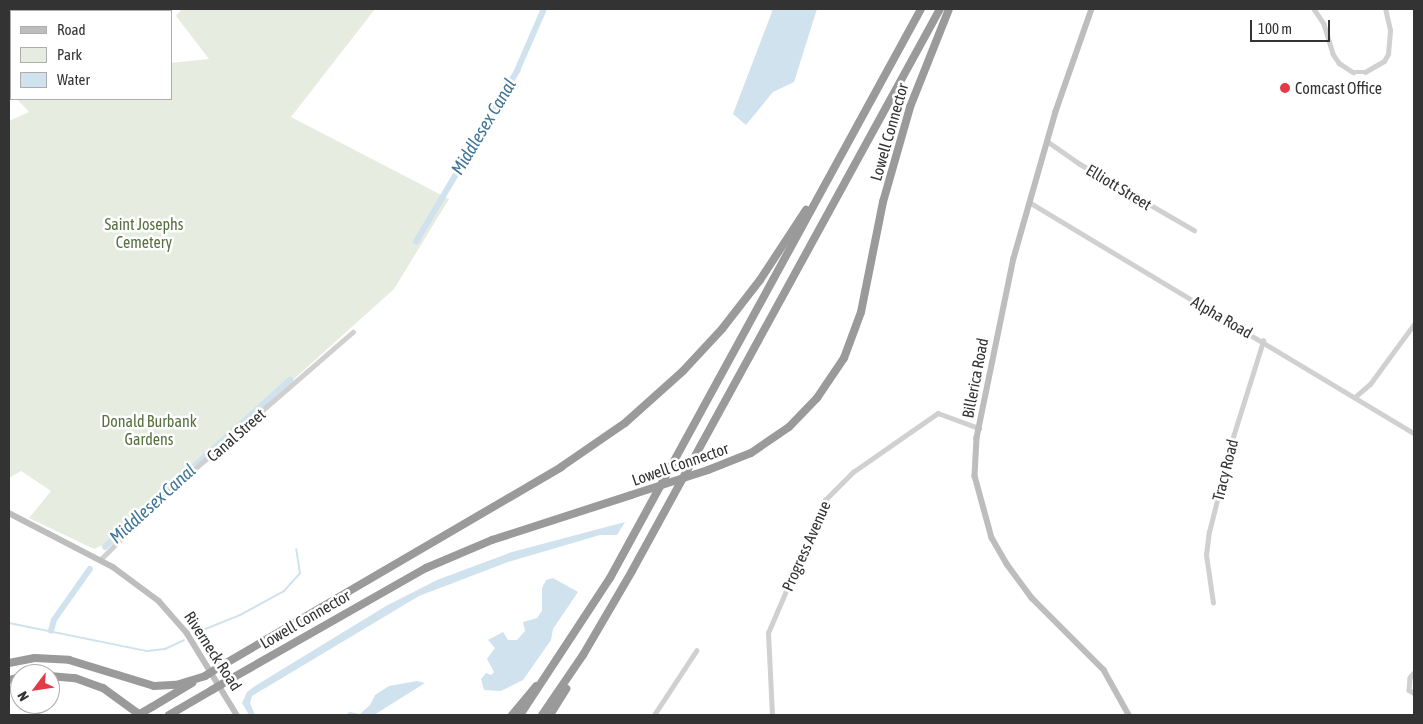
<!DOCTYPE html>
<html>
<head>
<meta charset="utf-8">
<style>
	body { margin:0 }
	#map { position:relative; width:1423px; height:724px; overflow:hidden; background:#fff; font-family:"Asap Condensed",sans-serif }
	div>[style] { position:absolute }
	.green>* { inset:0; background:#e6ecdf }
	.water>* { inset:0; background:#cfe2ee }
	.stream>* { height:2px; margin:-1px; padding:0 1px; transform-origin:1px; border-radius:1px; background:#cfe2ee }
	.canal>* { height:5.5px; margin:-2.75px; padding:0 2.75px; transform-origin:2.75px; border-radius:2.75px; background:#cfe2ee }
	.minor>* { height:4.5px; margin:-2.25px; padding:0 2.25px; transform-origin:2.25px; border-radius:2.25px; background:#d0d0d0 }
	.secondary>* { height:5.5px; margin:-2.75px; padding:0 2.75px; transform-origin:2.75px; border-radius:2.75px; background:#bdbdbd }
	.motorway>* { height:8px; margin:-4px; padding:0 4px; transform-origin:4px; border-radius:4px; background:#9a9a9a }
	.motorway-bridge>* { height:8px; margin:-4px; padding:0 4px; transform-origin:4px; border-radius:4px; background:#9a9a9a }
	.dots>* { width:14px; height:14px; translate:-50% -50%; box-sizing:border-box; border:2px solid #fff; border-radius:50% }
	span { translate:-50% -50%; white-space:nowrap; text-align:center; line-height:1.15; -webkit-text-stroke:5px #fff; paint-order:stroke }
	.poi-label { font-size:16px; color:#333 }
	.left { translate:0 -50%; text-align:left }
	.street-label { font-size:16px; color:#333 }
	.park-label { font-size:16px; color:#56703f }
	.water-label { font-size:18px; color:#3f7597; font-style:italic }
	.frame { position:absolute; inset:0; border:10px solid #333; pointer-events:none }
	.legend { position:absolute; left:10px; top:10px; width:162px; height:90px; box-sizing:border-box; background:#fff; border:1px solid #adadad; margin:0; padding:6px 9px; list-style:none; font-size:15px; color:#333 }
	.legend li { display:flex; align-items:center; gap:10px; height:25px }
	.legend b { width:25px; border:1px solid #adadad }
	.north { position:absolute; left:10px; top:664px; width:50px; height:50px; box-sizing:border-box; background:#fff; border:1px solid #adadad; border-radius:50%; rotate:239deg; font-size:14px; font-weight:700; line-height:20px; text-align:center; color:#333 }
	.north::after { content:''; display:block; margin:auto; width:18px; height:22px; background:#e63946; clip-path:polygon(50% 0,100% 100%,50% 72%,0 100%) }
	.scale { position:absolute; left:1250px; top:20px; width:80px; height:22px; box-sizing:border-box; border:2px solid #333; border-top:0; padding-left:6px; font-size:15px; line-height:18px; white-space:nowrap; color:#333; -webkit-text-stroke:4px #fff; paint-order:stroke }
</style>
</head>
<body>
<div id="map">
	<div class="green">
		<i style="clip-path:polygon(182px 9px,375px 9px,291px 117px,449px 199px,394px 289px,116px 539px,94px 549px,29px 518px,51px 491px,21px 471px,9px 478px,9px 121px,29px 112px,17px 99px,171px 99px,171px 63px,209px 59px,176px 16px)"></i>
	</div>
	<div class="water">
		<i style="clip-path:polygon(773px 9px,817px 9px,794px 82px,773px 92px,746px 125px,733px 114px)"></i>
		<i style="clip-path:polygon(625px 522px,617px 535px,600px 535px,508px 562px,419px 596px,252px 696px,250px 703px,255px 715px,249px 715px,242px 703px,247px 692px,255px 686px,386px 606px,437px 580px,512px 552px)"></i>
		<i style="clip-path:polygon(553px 578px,578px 592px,553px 629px,551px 640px,523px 680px,501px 691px,484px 690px,481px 679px,486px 673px,491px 675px,494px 672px,487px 659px,495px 648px,488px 640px,503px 632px,508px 640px,517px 640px,525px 631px,523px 622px,537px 618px,542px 611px,542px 588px,546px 580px)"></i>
		<i style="clip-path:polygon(417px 681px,425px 683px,374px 715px,345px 715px,350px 712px,360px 714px,370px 705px,375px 695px,389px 686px)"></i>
	</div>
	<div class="stream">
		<i style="left:9px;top:623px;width:141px;rotate:11.5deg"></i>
		<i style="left:147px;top:651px;width:18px;rotate:-6deg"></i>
		<i style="left:165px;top:649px;width:21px;rotate:-25deg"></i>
		<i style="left:198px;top:632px;width:45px;rotate:-22deg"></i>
		<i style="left:240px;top:615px;width:50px;rotate:-28.6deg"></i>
		<i style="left:284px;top:591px;width:24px;rotate:-48deg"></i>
		<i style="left:300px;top:573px;width:24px;rotate:-99deg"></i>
	</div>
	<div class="canal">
		<i style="left:416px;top:242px;width:199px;rotate:-59.4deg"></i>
		<i style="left:517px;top:71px;width:68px;rotate:-66.5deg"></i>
		<i style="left:169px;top:489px;width:163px;rotate:-42deg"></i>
		<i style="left:105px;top:547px;width:74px;rotate:-42.3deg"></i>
		<i style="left:51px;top:631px;width:11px;rotate:-75deg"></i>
		<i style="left:54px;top:620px;width:62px;rotate:-54.8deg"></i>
	</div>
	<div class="minor">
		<i style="left:1314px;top:9px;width:18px;rotate:56deg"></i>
		<i style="left:1324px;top:24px;width:31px;rotate:73deg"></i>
		<i style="left:1333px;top:54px;width:11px;rotate:56deg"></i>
		<i style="left:1339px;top:63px;width:17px;rotate:33deg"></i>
		<i style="left:1353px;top:72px;width:12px"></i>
		<i style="left:1365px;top:72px;width:22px;rotate:-30deg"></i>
		<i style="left:1384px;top:61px;width:8px;rotate:-60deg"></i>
		<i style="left:1388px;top:54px;width:24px;rotate:-85deg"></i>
		<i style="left:1390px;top:30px;width:22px;rotate:-103deg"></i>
		<i style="left:12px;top:11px;width:17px;rotate:-7deg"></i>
		<i style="left:1047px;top:141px;width:40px;rotate:34.9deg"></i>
		<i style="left:1080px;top:164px;width:132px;rotate:30.1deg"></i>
		<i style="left:1029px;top:202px;width:449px;rotate:31deg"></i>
		<i style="left:1355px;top:397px;width:20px;rotate:-41deg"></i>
		<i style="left:1370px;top:384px;width:74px;rotate:-53.7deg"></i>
		<i style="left:100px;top:560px;width:86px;rotate:-45.5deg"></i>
		<i style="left:160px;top:499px;width:255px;rotate:-40.9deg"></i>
		<i style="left:1213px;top:603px;width:49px;rotate:-98.3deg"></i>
		<i style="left:1206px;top:555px;width:23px;rotate:-83deg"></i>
		<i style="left:1209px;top:532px;width:98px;rotate:-75.8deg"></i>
		<i style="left:1233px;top:437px;width:101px;rotate:-72.6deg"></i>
		<i style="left:1414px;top:673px;width:6px;rotate:129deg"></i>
		<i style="left:1410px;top:678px;width:12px;rotate:95deg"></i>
		<i style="left:1409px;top:690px;width:6px;rotate:31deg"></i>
		<i style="left:654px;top:715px;width:77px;rotate:-56.7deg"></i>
		<i style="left:772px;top:715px;width:82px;rotate:-92.8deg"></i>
		<i style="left:768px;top:633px;width:145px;rotate:-66.8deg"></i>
		<i style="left:825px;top:500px;width:40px;rotate:-45deg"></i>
		<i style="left:853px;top:472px;width:103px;rotate:-34.8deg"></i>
		<i style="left:938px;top:413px;width:44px;rotate:20.1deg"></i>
	</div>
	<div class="secondary">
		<i style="left:1092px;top:9px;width:109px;rotate:109.3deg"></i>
		<i style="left:1056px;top:112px;width:152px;rotate:106deg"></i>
		<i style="left:1014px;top:258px;width:184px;rotate:101.6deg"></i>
		<i style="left:977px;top:438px;width:38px;rotate:93deg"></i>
		<i style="left:975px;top:476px;width:64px;rotate:74.7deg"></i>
		<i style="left:992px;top:538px;width:30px;rotate:60deg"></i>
		<i style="left:1007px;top:564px;width:42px;rotate:53.7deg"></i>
		<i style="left:1032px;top:598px;width:102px;rotate:45deg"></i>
		<i style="left:1104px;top:670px;width:51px;rotate:60.9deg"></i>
		<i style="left:9px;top:513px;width:117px;rotate:27.4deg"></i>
		<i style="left:113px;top:567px;width:57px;rotate:36.5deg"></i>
		<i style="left:159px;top:601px;width:43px;rotate:48.8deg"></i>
		<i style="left:187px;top:633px;width:96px;rotate:58.6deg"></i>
	</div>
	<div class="motorway">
		<i style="left:708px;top:470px;width:46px;rotate:-21.6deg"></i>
		<i style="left:751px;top:453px;width:46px;rotate:-34.4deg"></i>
		<i style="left:789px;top:427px;width:40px;rotate:-46deg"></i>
		<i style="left:817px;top:398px;width:48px;rotate:-56deg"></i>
		<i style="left:844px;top:358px;width:49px;rotate:-69.7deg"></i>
		<i style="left:861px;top:312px;width:112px;rotate:-78.7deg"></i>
		<i style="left:883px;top:202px;width:99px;rotate:-74.1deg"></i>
		<i style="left:910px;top:107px;width:105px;rotate:-68.3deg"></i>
		<i style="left:9px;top:663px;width:26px;rotate:-11deg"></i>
		<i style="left:35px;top:658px;width:34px;rotate:3deg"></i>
		<i style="left:69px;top:660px;width:89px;rotate:17deg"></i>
		<i style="left:154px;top:686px;width:22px;rotate:-3deg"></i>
		<i style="left:176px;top:685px;width:30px;rotate:-17deg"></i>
		<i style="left:221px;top:666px;width:394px;rotate:-30.3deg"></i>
		<i style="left:561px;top:467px;width:78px;rotate:-34.5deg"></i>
		<i style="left:625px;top:423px;width:78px;rotate:-41.9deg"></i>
		<i style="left:683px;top:371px;width:57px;rotate:-47.1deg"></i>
		<i style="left:722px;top:329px;width:62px;rotate:-52.2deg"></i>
		<i style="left:760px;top:280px;width:84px;rotate:-56.7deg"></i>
		<i style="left:50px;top:676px;width:25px;rotate:5deg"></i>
		<i style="left:75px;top:678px;width:30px;rotate:20deg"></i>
		<i style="left:103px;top:688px;width:46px;rotate:36.1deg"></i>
		<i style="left:9px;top:680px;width:11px;rotate:-15deg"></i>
		<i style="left:227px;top:681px;width:229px;rotate:-29.6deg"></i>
		<i style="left:426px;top:568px;width:72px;rotate:-23deg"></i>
		<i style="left:492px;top:540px;width:146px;rotate:-17.9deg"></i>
		<i style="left:152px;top:707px;width:47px;rotate:-31deg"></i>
		<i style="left:169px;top:715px;width:50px;rotate:-30.2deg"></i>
		<i style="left:512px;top:715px;width:38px;rotate:-50deg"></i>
		<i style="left:520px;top:715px;width:164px;rotate:-56.7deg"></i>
		<i style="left:610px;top:578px;width:648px;rotate:-61.34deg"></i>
		<i style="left:542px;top:715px;width:73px;rotate:-55.7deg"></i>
		<i style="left:583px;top:655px;width:97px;rotate:-59.7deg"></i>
		<i style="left:632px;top:571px;width:641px;rotate:-61.28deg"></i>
		<i style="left:550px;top:715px;width:31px;rotate:-58deg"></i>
	</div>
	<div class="motorway-bridge">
		<i style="left:631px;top:495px;width:81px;rotate:-18deg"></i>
		<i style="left:205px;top:676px;width:19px;rotate:-32deg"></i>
		<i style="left:212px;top:690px;width:17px;rotate:-31deg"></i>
		<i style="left:138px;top:715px;width:16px;rotate:-30deg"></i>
	</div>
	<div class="dots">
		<i style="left:1285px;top:88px;background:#e63946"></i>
	</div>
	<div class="poi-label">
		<span class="left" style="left:1295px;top:88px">Comcast Office</span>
	</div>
	<div class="street-label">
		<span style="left:889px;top:132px;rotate:-74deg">Lowell Connector</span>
		<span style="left:1119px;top:187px;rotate:31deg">Elliott Street</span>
		<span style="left:1222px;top:317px;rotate:30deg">Alpha Road</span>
		<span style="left:975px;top:378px;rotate:-79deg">Billerica Road</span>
		<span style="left:236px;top:435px;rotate:-41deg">Canal Street</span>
		<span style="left:680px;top:464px;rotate:-19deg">Lowell Connector</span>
		<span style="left:1225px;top:470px;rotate:-76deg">Tracy Road</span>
		<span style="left:806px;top:546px;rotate:-66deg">Progress Avenue</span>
		<span style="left:305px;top:619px;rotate:-30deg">Lowell Connector</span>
		<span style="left:213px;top:651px;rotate:57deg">Riverneck Road</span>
	</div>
	<div class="park-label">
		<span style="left:144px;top:233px">Saint Josephs<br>Cemetery</span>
		<span style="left:149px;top:430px">Donald Burbank<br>Gardens</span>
	</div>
	<div class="water-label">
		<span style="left:484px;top:127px;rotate:-59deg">Middlesex Canal</span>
		<span style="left:153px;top:504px;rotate:-42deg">Middlesex Canal</span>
	</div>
	<div class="frame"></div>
	<ul class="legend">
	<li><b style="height:6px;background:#bdbdbd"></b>Road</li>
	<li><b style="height:14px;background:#e6ecdf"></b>Park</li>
	<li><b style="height:14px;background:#cfe2ee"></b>Water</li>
	</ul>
	<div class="north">N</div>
	<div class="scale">100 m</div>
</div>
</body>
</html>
